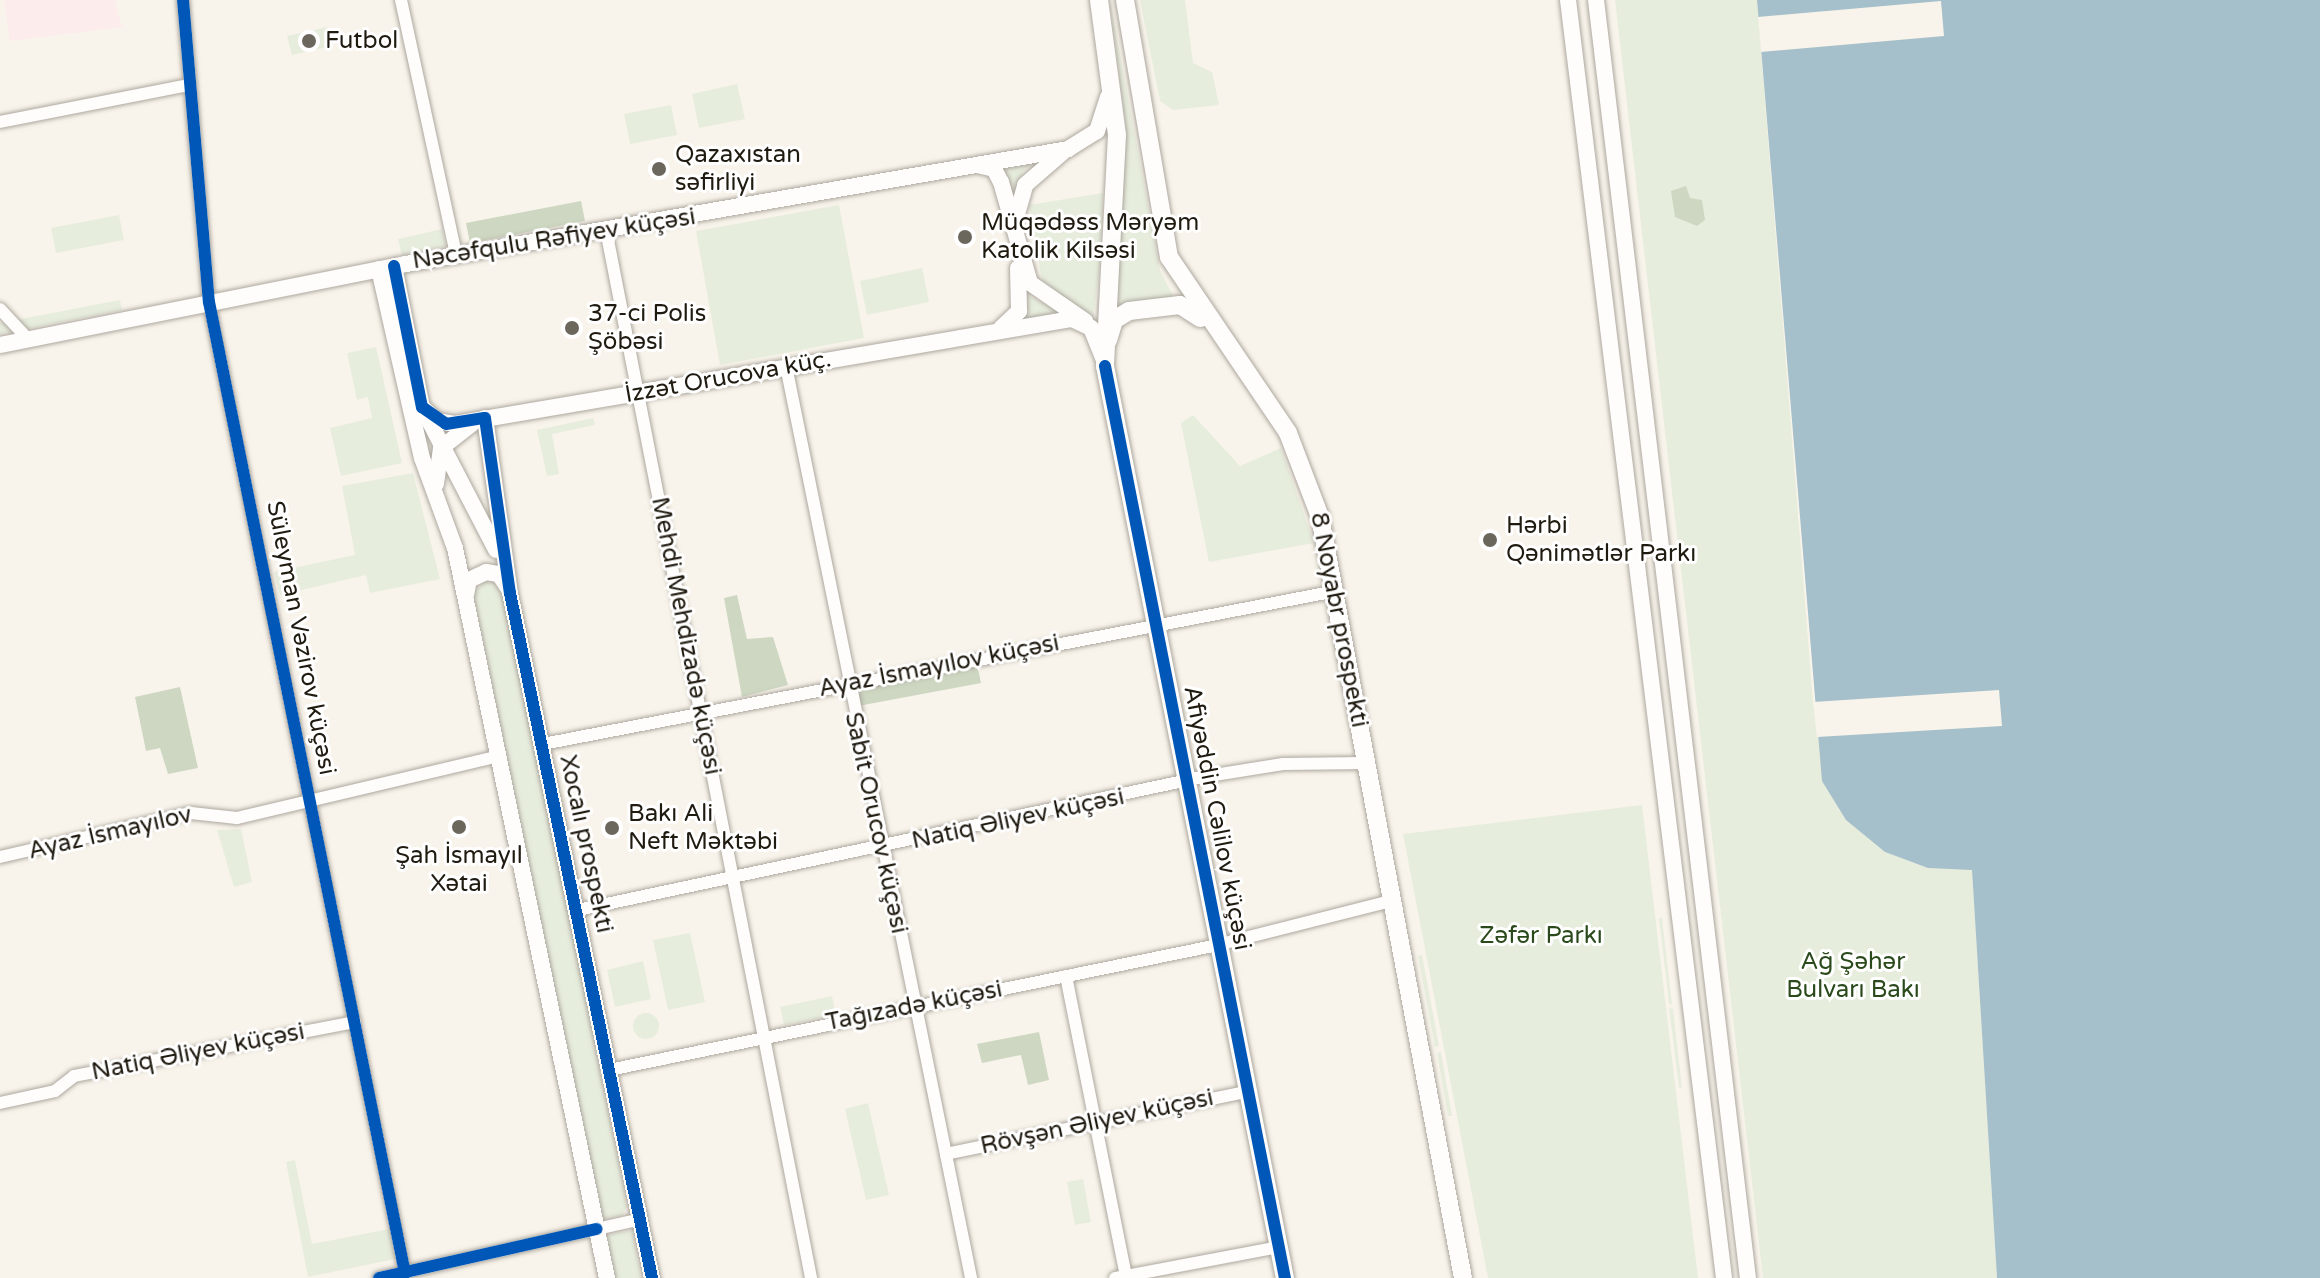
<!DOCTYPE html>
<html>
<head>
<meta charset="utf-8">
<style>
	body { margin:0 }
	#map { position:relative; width:2320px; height:1278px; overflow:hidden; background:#f9f4eb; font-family:"Varela Round",sans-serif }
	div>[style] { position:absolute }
	.industrial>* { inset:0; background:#fcecec }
	.green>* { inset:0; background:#e7eddd }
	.round { border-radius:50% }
	.forest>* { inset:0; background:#cdd7c1 }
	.water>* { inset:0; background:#a5c0ca }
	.pier>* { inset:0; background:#f9f4eb }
	.roads { filter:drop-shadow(0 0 2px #ada89f) drop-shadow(0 0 2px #ada89f) }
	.minor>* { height:12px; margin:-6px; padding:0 6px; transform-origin:6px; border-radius:6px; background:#fefdfc }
	.major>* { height:16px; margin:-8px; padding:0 8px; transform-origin:8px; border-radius:8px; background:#fefdfc }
	.highway>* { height:18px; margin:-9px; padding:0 9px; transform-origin:9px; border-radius:9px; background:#fefdfc }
	.cycleway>* { height:12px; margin:-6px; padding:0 6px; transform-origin:6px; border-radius:6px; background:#0057b8 }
	.dots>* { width:22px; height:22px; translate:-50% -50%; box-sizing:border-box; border:4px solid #fff; border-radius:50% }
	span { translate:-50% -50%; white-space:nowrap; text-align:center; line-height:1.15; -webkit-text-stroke:6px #fff; paint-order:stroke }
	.poi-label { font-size:24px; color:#201b11 }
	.left { translate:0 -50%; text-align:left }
	.street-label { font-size:24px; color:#201b11 }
	.park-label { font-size:24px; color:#2b4a1b }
</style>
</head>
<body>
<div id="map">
	<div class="industrial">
		<i style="clip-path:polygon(4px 0,115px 0,122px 27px,10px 41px)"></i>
	</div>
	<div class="green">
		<i style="clip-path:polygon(1110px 0,1160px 271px,1174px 297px,1115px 308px,1123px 105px)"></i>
		<i style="clip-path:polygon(1140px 0,1185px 0,1193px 63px,1212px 72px,1219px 105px,1173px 110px,1160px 101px)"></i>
		<i style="clip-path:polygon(1615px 0,1757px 0,1813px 702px,1885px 852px,1928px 868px,1972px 869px,1997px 1278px,1763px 1278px)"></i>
		<i style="clip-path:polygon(327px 27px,332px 46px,292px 55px,287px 36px)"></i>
		<i style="clip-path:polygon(737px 84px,745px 119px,699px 128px,692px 94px)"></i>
		<i style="clip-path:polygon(671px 105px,677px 135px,630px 144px,624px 114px)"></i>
		<i style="clip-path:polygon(1038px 159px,1023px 171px,1013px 196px,1002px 166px)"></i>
		<i style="clip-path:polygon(1103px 193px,1099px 271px,1093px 319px,1042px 281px,1029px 205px)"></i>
		<i style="clip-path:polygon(839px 205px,864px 338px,720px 365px,696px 231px)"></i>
		<i style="clip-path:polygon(119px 215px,124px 240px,56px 253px,51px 228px)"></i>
		<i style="clip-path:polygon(442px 229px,446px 246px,402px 256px,398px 239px)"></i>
		<i style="clip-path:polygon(922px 268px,929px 302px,867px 315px,860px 281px)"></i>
		<i style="clip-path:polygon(1029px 296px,1065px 314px,1023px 321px)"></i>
		<i style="clip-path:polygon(120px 300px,122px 310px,0 334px,0 323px)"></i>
		<i style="clip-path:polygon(376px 347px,402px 463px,341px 476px,330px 428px,372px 418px,368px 397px,357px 400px,347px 353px)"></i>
		<i style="clip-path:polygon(1193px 415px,1240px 466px,1281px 448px,1314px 543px,1209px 562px,1181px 423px)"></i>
		<i style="clip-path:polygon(593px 418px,595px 425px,552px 434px,559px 474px,547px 476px,537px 430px)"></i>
		<i style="clip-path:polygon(413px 473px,440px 579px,370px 593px,366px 575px,280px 595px,274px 572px,355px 555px,342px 486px)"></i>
		<i style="clip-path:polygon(486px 580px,503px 587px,627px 1206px,623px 1215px,601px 1220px,473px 593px)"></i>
		<i style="clip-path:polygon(1642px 805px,1698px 1278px,1488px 1278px,1403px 834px)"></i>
		<i style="clip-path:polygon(241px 829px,252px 882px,234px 887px,217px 830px)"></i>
		<i style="clip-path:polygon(1659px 918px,1662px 918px,1672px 1005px,1669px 1003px)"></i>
		<i style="clip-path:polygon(690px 933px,705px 1002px,668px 1010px,653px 940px)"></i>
		<i style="clip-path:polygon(1422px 955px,1439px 1046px,1435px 1047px,1418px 956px)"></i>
		<i style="clip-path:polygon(643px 961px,651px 999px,615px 1007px,607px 970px)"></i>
		<i style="clip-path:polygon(832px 996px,836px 1015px,784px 1025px,780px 1007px)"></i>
		<i style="clip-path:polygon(1669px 1008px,1673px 1009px,1682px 1088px,1679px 1087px)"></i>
		<i class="round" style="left:633px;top:1013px;width:26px;height:26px"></i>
		<i style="clip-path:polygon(1441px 1052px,1452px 1116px,1448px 1116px,1437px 1053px)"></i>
		<i style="clip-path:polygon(868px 1103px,889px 1195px,866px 1200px,845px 1109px)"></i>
		<i style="clip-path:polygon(295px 1160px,312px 1244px,389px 1229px,395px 1259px,308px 1277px,286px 1162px)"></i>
		<i style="clip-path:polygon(1083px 1179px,1091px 1222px,1075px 1225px,1067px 1182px)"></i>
		<i style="clip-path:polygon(632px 1230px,641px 1278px,612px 1278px,603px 1236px)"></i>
	</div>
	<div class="forest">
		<i style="clip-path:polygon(1686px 186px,1690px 198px,1702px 200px,1705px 220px,1697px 226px,1675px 217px,1671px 191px)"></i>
		<i style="clip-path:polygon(581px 201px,585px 221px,470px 243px,466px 223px)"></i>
		<i style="clip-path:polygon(737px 595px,747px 639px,773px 637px,788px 685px,742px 697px,724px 598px)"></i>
		<i style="clip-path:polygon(977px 664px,981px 683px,858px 706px,854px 687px)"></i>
		<i style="clip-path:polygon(180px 687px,198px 768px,168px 774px,160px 748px,146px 751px,135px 697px)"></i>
		<i style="clip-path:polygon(1039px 1032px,1049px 1080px,1028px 1085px,1021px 1055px,982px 1063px,977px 1044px)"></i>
	</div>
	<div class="water">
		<i style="clip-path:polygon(1757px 0,2320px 0,2320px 1278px,1997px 1278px,1972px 870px,1928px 868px,1885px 852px,1846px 820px,1822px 781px)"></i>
	</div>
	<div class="pier">
		<i style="clip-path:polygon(1941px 1px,1944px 36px,1761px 52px,1758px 17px)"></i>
		<i style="clip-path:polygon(1999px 690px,2002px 726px,1817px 737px,1813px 702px)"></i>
	</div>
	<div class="roads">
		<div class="minor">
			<i style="left:183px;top:0;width:303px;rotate:85.1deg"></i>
			<i style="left:209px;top:302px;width:991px;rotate:78.59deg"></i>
			<i style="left:401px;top:0;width:261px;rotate:77.8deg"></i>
			<i style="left:0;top:122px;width:192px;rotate:-11.1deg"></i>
			<i style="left:606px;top:230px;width:1068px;rotate:78.93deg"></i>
			<i style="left:0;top:309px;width:41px;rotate:47deg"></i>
			<i style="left:786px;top:366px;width:931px;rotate:78.53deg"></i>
			<i style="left:543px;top:744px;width:808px;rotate:-10.92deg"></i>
			<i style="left:0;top:857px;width:196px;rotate:-13deg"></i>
			<i style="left:191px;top:813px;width:46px;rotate:6.2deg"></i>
			<i style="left:237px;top:818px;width:269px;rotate:-13.3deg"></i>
			<i style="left:578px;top:910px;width:638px;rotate:-12.03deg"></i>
			<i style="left:1202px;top:777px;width:82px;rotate:-9.1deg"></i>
			<i style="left:1283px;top:764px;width:82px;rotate:-0.7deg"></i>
			<i style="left:1066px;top:976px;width:306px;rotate:78.7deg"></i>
			<i style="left:609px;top:1070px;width:617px;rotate:-11.6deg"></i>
			<i style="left:1213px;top:946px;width:184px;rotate:-14.2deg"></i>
			<i style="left:0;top:1103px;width:56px;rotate:-12.3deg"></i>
			<i style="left:55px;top:1091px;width:24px;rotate:-38deg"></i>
			<i style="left:74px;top:1076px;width:286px;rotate:-10.9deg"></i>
			<i style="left:946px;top:1154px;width:309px;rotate:-11.7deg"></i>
			<i style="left:379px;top:1278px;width:269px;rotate:-12.7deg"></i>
			<i style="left:1115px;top:1278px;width:167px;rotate:-10.7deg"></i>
		</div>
		<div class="major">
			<i style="left:1568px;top:0;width:1287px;rotate:83.04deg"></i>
			<i style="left:1596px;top:0;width:1287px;rotate:83.22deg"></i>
			<i style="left:977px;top:165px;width:17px;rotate:13deg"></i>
			<i style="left:994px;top:169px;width:15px;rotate:62deg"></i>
			<i style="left:1001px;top:182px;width:105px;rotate:74deg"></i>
			<i style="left:1030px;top:283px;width:67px;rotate:34.6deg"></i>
			<i style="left:1015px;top:221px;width:37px;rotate:-74deg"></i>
			<i style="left:1025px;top:185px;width:50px;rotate:-41deg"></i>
			<i style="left:394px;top:266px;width:144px;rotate:78.8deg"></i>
			<i style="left:422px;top:407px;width:161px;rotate:62.6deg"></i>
			<i style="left:379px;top:269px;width:194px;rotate:77.2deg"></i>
			<i style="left:422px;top:458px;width:96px;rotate:69.9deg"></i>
			<i style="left:455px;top:548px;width:746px;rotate:78.24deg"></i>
			<i style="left:1001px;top:328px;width:25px;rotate:-43deg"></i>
			<i style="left:1019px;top:311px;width:43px;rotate:-91.3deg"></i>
			<i style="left:0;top:345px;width:414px;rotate:-11.3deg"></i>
			<i style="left:406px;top:264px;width:672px;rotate:-9.85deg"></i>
			<i style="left:1068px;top:149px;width:34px;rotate:-32deg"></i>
			<i style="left:1097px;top:131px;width:36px;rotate:-72deg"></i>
			<i style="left:422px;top:407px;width:21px;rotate:43deg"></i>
			<i style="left:437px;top:421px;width:18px;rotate:9deg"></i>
			<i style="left:455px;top:424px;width:626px;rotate:-9.66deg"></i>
			<i style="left:1072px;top:319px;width:21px;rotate:25deg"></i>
			<i style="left:1091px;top:328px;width:35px;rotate:68deg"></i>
			<i style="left:485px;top:418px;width:177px;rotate:81.9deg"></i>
			<i style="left:510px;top:593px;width:700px;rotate:78.29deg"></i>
			<i style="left:436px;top:484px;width:36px;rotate:-82deg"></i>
			<i style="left:441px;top:448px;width:39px;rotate:-38deg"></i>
			<i style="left:466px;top:595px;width:15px;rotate:-79deg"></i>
			<i style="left:469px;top:580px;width:19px;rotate:-25deg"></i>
			<i style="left:486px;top:572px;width:13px;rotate:9deg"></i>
			<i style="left:499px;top:574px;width:17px;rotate:57deg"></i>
		</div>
		<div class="highway">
			<i style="left:1099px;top:0;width:136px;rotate:82.4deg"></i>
			<i style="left:1117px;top:135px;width:231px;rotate:93deg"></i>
			<i style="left:1105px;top:366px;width:930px;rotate:78.84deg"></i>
			<i style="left:1125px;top:0;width:261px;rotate:80.3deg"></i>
			<i style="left:1169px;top:257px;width:212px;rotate:55.9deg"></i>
			<i style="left:1288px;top:433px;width:90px;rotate:69.1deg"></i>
			<i style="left:1320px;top:517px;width:774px;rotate:79.36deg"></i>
			<i style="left:1108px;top:340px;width:21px;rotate:-73deg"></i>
			<i style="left:1114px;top:320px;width:17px;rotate:-31deg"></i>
			<i style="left:1129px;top:311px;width:51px;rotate:-6.7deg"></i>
			<i style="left:1180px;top:305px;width:24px;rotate:33deg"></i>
		</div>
	</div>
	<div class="cycleway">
		<i style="left:183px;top:0;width:303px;rotate:85.1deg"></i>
		<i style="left:209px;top:302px;width:991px;rotate:78.59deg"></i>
		<i style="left:394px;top:266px;width:144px;rotate:78.8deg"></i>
		<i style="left:422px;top:407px;width:29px;rotate:35deg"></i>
		<i style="left:446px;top:424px;width:39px;rotate:-9deg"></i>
		<i style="left:485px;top:418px;width:177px;rotate:81.9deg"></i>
		<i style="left:510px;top:593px;width:700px;rotate:78.29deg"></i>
		<i style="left:1105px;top:366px;width:930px;rotate:78.84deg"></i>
		<i style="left:379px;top:1278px;width:223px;rotate:-12.7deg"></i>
	</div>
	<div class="dots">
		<i style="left:309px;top:41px;background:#6c675d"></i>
		<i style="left:659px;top:169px;background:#6c675d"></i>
		<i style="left:965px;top:237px;background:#6c675d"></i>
		<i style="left:572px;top:328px;background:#6c675d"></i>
		<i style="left:1490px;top:540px;background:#6c675d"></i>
		<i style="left:459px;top:827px;background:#6c675d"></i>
		<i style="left:612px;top:828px;background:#6c675d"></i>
	</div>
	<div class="poi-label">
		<span class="left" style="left:325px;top:41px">Futbol</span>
		<span class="left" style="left:675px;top:169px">Qazaxıstan<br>səfirliyi</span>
		<span class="left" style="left:981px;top:237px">Müqədəss Məryəm<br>Katolik Kilsəsi</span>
		<span class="left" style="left:588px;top:328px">37-ci Polis<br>Şöbəsi</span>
		<span class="left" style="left:1506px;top:540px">Hərbi<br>Qənimətlər Parkı</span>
		<span class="left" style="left:628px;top:828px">Bakı Ali<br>Neft Məktəbi</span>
		<span style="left:459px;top:870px">Şah İsmayıl<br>Xətai</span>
	</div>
	<div class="street-label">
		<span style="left:554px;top:239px;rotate:-9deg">Nəcəfqulu Rəfiyev küçəsi</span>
		<span style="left:728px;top:377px;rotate:-10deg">İzzət Orucova küç.</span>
		<span style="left:1339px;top:620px;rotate:79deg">8 Noyabr prospekti</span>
		<span style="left:686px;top:636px;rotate:79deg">Mehdi Mehdizadə küçəsi</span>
		<span style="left:301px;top:638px;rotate:79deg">Süleyman Vəzirov küçəsi</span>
		<span style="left:939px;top:666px;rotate:-11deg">Ayaz İsmayılov küçəsi</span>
		<span style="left:1217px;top:818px;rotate:79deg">Afiyəddin Cəlilov küçəsi</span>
		<span style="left:1018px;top:819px;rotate:-12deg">Natiq Əliyev küçəsi</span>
		<span style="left:876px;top:823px;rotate:78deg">Sabit Orucov küçəsi</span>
		<span style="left:110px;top:833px;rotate:-13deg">Ayaz İsmayılov</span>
		<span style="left:586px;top:844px;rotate:78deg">Xocalı prospekti</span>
		<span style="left:914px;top:1006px;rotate:-11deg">Tağızadə küçəsi</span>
		<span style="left:198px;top:1052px;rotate:-11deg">Natiq Əliyev küçəsi</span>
		<span style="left:1097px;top:1122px;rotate:-12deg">Rövşən Əliyev küçəsi</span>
	</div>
	<div class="park-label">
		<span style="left:1541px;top:936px">Zəfər Parkı</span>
		<span style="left:1853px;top:976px">Ağ Şəhər<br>Bulvarı Bakı</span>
	</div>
</div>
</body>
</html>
